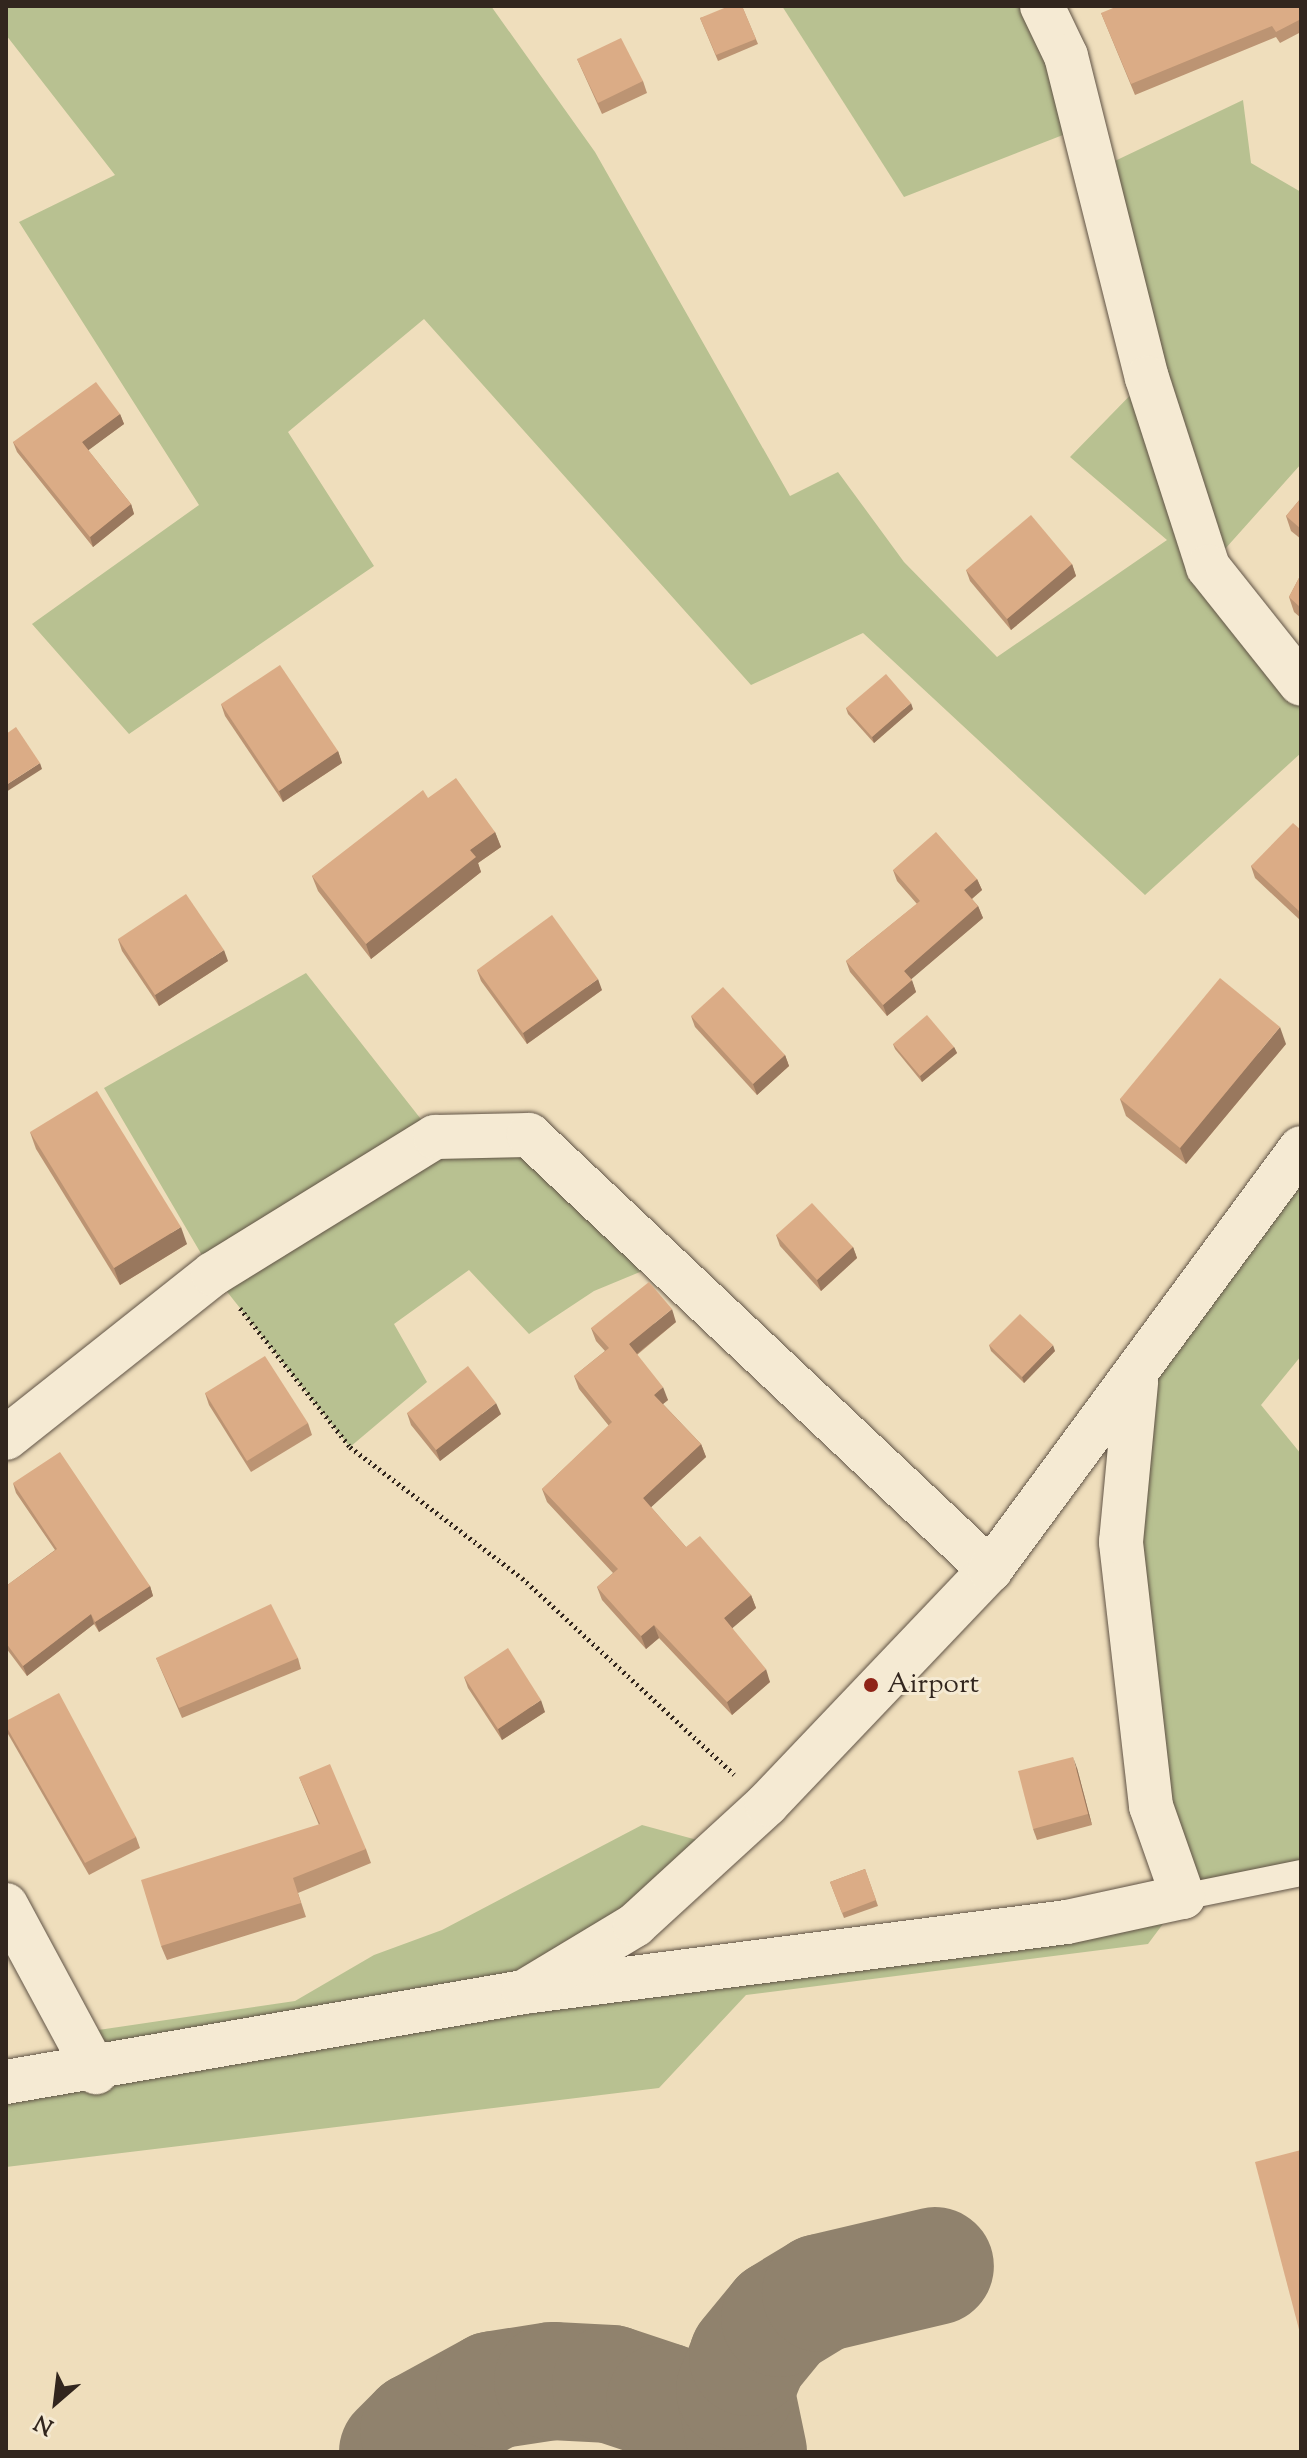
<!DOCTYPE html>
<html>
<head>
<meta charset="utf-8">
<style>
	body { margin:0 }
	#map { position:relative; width:1307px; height:2458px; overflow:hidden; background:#efdebc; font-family:"Sorts Mill Goudy",serif }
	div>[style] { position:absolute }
	.green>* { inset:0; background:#b8c191 }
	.taxiway>* { height:118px; margin:-59px; padding:0 59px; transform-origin:59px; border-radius:59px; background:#90826d }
	.path>* { height:5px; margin-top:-2.5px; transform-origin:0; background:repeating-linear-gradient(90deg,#32261e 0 2px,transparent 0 6px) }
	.roads { filter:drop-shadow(0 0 2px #615446) drop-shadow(0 0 2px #615446) }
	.lane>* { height:26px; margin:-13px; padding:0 13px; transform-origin:13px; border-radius:13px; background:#f5ead3 }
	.street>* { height:44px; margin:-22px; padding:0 22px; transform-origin:22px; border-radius:22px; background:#f5ead3 }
	.secondary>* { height:44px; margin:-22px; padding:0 22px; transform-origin:22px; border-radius:22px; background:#f5ead3 }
	.wall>* { inset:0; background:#bc9473 }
	.shaded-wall>* { inset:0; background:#99785e }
	.building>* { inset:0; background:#dbac86 }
	.dots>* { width:22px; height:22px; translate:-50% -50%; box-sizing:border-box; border:4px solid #f5ead3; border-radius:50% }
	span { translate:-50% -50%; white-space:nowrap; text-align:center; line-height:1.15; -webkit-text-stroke:6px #f5ead3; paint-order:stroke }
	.poi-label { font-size:28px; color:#32261e }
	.left { translate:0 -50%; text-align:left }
	.frame { position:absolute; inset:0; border:8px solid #32261e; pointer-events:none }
	.north { position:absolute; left:16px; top:2362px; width:80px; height:80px; -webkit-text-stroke:6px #f5ead3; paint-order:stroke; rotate:208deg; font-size:22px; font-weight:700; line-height:32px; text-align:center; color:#32261e }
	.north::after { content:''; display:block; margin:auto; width:28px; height:36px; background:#32261e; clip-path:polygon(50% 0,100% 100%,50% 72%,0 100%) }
</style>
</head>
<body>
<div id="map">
	<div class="green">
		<i style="clip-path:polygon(6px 6px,491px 6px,595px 152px,790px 496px,838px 472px,904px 562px,997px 657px,1167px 540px,1070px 457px,1147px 378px,1098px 169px,1243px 100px,1251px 163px,1301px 192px,1301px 464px,1208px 568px,1301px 684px,1301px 753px,1145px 895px,863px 633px,751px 685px,424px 319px,288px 432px,374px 566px,129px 734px,32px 624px,199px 505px,19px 222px,115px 175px,6px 35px)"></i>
		<i style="clip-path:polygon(782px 6px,1042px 6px,1086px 126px,904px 197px)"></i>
		<i style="clip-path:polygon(306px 973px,435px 1137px,529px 1135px,664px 1262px,594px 1291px,529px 1334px,469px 1270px,394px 1324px,427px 1382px,350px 1447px,213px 1274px,104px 1088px)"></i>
		<i style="clip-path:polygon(1301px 1148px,1301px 1356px,1261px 1405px,1301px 1454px,1301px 1873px,1183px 1897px,1148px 1944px,746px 1995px,659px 2088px,6px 2167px,6px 2082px,95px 2072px,78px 2033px,295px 2001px,374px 1955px,442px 1930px,642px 1825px,723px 1847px,527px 1990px,1182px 1897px,1151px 1806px,1136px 1382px)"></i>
	</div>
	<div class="taxiway">
		<i style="left:398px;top:2452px;width:30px;rotate:-45deg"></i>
		<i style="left:419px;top:2431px;width:85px;rotate:-28.7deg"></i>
		<i style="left:494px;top:2390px;width:60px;rotate:-8.7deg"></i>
		<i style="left:553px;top:2381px;width:58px;rotate:3deg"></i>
		<i style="left:611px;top:2384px;width:57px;rotate:18.4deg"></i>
		<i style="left:665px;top:2402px;width:89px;rotate:34deg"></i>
		<i style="left:748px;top:2452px;width:63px;rotate:-101.8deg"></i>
		<i style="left:735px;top:2390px;width:35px;rotate:-68deg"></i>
		<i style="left:748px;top:2357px;width:50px;rotate:-50.6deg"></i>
		<i style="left:780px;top:2318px;width:48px;rotate:-31.4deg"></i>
		<i style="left:821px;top:2293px;width:117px;rotate:-13.3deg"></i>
	</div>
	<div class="path">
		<i style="left:240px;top:1308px;width:177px;rotate:51.6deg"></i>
		<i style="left:350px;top:1447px;width:216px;rotate:37.3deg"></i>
		<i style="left:522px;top:1578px;width:289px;rotate:42.8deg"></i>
	</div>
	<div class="roads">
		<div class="lane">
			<i style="left:1183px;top:1897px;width:120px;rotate:-11.5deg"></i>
		</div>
		<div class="street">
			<i style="left:1042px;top:6px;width:55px;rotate:64.4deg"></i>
			<i style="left:1066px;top:56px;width:332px;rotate:75.9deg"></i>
			<i style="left:1147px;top:378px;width:199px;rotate:72.1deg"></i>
			<i style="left:1208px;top:567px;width:149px;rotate:51.5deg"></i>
			<i style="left:6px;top:1438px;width:264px;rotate:-38.4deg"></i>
			<i style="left:213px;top:1274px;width:261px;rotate:-31.7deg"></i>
			<i style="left:435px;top:1137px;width:94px;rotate:-1.2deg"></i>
			<i style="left:529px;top:1135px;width:634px;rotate:43.34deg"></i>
			<i style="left:6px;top:1905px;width:190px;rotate:61.7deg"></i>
			<i style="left:524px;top:1992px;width:547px;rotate:-7.35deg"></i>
			<i style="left:1067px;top:1922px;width:119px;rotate:-12.2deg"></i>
			<i style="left:1183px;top:1897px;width:96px;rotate:-109.4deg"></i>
			<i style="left:1151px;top:1806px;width:266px;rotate:-96.5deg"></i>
			<i style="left:1121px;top:1542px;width:161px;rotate:-84.6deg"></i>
		</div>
		<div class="secondary">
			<i style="left:6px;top:2082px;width:526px;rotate:-9.86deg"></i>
			<i style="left:524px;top:1992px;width:130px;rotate:-31.1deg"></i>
			<i style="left:635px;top:1925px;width:179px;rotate:-42.5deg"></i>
			<i style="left:767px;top:1804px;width:323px;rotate:-46.4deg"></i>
			<i style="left:990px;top:1570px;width:524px;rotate:-53.61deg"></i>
		</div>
	</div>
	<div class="wall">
		<i style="clip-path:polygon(742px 6px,758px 44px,718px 61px,700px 18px)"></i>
		<i style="clip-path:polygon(1301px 6px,1301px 32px,1280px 43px,1276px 37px,1135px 95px,1101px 13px)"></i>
		<i style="clip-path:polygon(577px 59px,643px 81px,647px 93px,602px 114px)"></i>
		<i style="clip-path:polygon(120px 414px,124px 424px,88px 450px,131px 504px,134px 514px,93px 547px,17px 452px,13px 442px)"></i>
		<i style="clip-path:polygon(1301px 498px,1301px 539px,1291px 531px,1286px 516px)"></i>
		<i style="clip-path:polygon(1072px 564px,1076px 576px,1011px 630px,970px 581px,966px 570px)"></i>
		<i style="clip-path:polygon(1301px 574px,1301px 618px,1294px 612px,1289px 597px)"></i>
		<i style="clip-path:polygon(221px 704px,338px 751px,342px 763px,283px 802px,225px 716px)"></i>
		<i style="clip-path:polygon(846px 708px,913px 709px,874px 743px,848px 714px)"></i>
		<i style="clip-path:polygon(428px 798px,495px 832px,501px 847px,478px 863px,481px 872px,371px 959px,318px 891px,312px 876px)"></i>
		<i style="clip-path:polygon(1301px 830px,1301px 921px,1255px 878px,1251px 866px)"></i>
		<i style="clip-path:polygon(893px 870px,977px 879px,982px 890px,972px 899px,978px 906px,983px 918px,911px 979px,916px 992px,887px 1016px,850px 972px,846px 961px,917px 904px,897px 881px)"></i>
		<i style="clip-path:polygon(118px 939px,228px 961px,159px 1006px,122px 951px)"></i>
		<i style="clip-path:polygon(477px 970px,602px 990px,527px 1044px,481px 981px)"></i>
		<i style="clip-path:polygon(691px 1016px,785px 1055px,789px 1066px,757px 1095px,695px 1027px)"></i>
		<i style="clip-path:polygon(893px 1044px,954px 1047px,957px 1053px,922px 1082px,895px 1049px)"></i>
		<i style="clip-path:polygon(1286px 1044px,1186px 1164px,1126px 1116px,1120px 1099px)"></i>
		<i style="clip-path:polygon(30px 1132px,187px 1244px,120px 1285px,36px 1149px)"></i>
		<i style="clip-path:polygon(776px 1235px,853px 1247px,857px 1258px,821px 1291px,780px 1246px)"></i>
		<i style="clip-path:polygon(676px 1322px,637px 1355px,668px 1400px,663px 1404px,701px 1444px,706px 1457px,651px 1507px,686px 1547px,751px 1595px,756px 1608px,732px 1628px,770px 1682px,732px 1715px,659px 1638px,646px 1649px,602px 1600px,597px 1587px,613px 1573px,547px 1502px,542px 1489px,609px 1426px,579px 1389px,574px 1376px,605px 1351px,596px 1341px,591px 1328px)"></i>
		<i style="clip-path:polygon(989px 1345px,1055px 1351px,1024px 1383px,991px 1351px)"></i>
		<i style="clip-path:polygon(205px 1393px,308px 1423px,312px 1435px,251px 1472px,209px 1405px)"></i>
		<i style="clip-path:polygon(407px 1413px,501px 1414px,440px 1461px,411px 1425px)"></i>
		<i style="clip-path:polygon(13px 1483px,150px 1586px,153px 1596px,99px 1632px,94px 1624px,27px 1676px,6px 1648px,6px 1586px,55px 1550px,16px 1493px)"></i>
		<i style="clip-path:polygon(156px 1658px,298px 1658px,301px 1669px,182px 1718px)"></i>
		<i style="clip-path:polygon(464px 1677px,545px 1712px,502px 1740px,468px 1688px)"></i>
		<i style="clip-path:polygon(6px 1721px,136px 1837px,140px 1848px,89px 1875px,8px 1734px,6px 1728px)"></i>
		<i style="clip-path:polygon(1077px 1768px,1092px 1825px,1037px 1840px,1033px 1829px)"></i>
		<i style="clip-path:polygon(299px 1777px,366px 1849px,371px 1863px,298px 1893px,306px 1917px,167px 1960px,161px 1946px,319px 1825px)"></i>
		<i style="clip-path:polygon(865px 1869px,878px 1906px,844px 1918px,830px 1882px)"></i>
	</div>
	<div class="shaded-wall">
		<i style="clip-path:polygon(120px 414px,124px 424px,86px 452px,82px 442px)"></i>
		<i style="clip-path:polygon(131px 504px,134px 514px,93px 547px,90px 537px)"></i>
		<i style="clip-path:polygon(1072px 564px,1076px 576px,1011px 630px,1007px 619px)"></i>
		<i style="clip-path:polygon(911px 703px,913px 709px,874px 743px,872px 737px)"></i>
		<i style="clip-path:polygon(338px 751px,342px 763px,283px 802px,279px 791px)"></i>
		<i style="clip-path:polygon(40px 763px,42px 769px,6px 792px,6px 785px)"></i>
		<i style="clip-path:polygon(495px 832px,501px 847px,478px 863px,481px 872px,371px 959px,366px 944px,470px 850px)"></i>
		<i style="clip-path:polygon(977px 879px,982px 890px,968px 902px,964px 890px)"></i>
		<i style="clip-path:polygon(978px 906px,983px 918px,908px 982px,904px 971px)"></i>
		<i style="clip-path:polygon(224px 950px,228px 961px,159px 1006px,155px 995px)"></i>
		<i style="clip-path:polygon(598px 979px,602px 990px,527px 1044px,523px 1033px)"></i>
		<i style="clip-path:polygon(912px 980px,916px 992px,887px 1016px,883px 1005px)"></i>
		<i style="clip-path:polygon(1280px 1027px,1286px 1044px,1186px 1164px,1180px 1148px)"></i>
		<i style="clip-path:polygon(954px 1047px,957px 1053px,922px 1082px,920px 1076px)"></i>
		<i style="clip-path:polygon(785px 1055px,789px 1066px,757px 1095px,753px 1084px)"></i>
		<i style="clip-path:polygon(181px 1227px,187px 1244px,120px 1285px,114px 1268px)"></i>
		<i style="clip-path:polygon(853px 1247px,857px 1258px,821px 1291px,817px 1280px)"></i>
		<i style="clip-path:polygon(672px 1309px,676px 1322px,633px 1357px,629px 1344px)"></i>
		<i style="clip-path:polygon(1053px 1345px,1055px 1351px,1024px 1383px,1022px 1377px)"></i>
		<i style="clip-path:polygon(663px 1387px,668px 1400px,658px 1408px,654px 1395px)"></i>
		<i style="clip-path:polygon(496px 1403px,501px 1414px,440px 1461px,436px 1450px)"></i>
		<i style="clip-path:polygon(701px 1444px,706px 1457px,648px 1510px,643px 1498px)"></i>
		<i style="clip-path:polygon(150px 1586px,153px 1596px,99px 1632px,95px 1622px)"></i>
		<i style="clip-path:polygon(751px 1595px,756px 1608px,729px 1631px,724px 1618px)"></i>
		<i style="clip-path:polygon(91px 1614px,94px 1624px,27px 1676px,23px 1666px)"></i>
		<i style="clip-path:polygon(654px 1625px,659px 1638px,646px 1649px,641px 1636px)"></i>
		<i style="clip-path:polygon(766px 1669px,770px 1682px,732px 1715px,727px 1702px)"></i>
		<i style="clip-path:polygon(541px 1700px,545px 1712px,502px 1740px,498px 1729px)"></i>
		<i style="clip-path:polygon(1073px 1757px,1077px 1768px,1092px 1825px,1088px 1814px)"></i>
	</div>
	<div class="building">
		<i style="clip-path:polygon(729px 6px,742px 6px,756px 39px,716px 55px,700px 18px)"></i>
		<i style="clip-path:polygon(1118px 6px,1301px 6px,1301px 19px,1276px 32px,1272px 26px,1131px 84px,1101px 13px)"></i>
		<i style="clip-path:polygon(621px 38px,643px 81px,598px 103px,577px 59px)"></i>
		<i style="clip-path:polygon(96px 382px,120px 414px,82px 442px,131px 504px,90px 537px,13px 442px)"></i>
		<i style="clip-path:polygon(1301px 498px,1301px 529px,1286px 516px)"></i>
		<i style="clip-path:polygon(1031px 515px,1072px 564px,1007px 619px,966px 570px)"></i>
		<i style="clip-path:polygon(1301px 574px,1301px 608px,1289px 597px)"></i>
		<i style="clip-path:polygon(280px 665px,338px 751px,279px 791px,221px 704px)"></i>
		<i style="clip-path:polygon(886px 674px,911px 703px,872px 737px,846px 708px)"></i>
		<i style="clip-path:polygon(16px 727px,40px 763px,6px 785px,6px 734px)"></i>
		<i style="clip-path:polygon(456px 778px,495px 832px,470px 850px,476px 857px,366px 944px,312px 876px,423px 790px,428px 798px)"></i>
		<i style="clip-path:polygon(1293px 823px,1301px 830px,1301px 913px,1251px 866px)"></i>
		<i style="clip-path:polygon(936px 832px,977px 879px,964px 890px,978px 906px,904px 971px,912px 980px,883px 1005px,846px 961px,920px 901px,893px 870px)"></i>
		<i style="clip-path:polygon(186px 894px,224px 950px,155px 995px,118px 939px)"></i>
		<i style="clip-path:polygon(552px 915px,598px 979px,523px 1033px,477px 970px)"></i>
		<i style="clip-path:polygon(1220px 978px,1280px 1027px,1180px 1148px,1120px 1099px)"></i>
		<i style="clip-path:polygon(723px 987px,785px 1055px,753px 1084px,691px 1016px)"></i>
		<i style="clip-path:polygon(927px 1015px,954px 1047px,920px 1076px,893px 1044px)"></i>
		<i style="clip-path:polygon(97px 1091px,181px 1227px,114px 1268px,30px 1132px)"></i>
		<i style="clip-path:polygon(812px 1203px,853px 1247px,817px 1280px,776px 1235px)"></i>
		<i style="clip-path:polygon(649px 1282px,672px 1309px,629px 1344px,663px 1387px,654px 1395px,701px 1444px,643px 1498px,686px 1547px,700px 1536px,751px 1595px,724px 1618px,766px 1669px,727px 1702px,654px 1625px,641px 1636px,597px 1587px,618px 1569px,542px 1489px,612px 1422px,574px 1376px,609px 1348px,591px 1328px)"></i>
		<i style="clip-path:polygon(1020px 1314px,1053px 1345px,1022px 1377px,989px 1345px)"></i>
		<i style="clip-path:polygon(265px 1356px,308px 1423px,247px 1461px,205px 1393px)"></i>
		<i style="clip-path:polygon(468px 1366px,496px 1403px,436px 1450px,407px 1413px)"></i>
		<i style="clip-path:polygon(60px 1452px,150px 1586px,95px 1622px,91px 1614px,23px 1666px,6px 1643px,6px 1586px,57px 1549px,13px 1483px)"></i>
		<i style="clip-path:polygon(271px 1604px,298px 1658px,179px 1708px,156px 1658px)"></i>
		<i style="clip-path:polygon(508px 1648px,541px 1700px,498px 1729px,464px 1677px)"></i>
		<i style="clip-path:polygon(59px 1693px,136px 1837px,85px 1863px,6px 1726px,6px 1721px)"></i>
		<i style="clip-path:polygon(1073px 1757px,1088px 1814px,1033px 1829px,1018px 1771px)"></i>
		<i style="clip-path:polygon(330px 1764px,366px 1849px,293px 1878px,301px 1903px,161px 1946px,141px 1880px,320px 1824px,299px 1777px)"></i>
		<i style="clip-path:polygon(865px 1869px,876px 1900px,842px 1913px,830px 1882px)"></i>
		<i style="clip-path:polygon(1301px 2150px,1301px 2337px,1255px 2162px)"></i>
	</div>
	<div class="dots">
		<i style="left:871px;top:1685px;background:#8f2418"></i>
	</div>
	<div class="poi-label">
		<span class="left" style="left:887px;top:1685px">Airport</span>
	</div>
	<div class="frame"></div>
	<div class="north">N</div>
</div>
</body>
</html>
